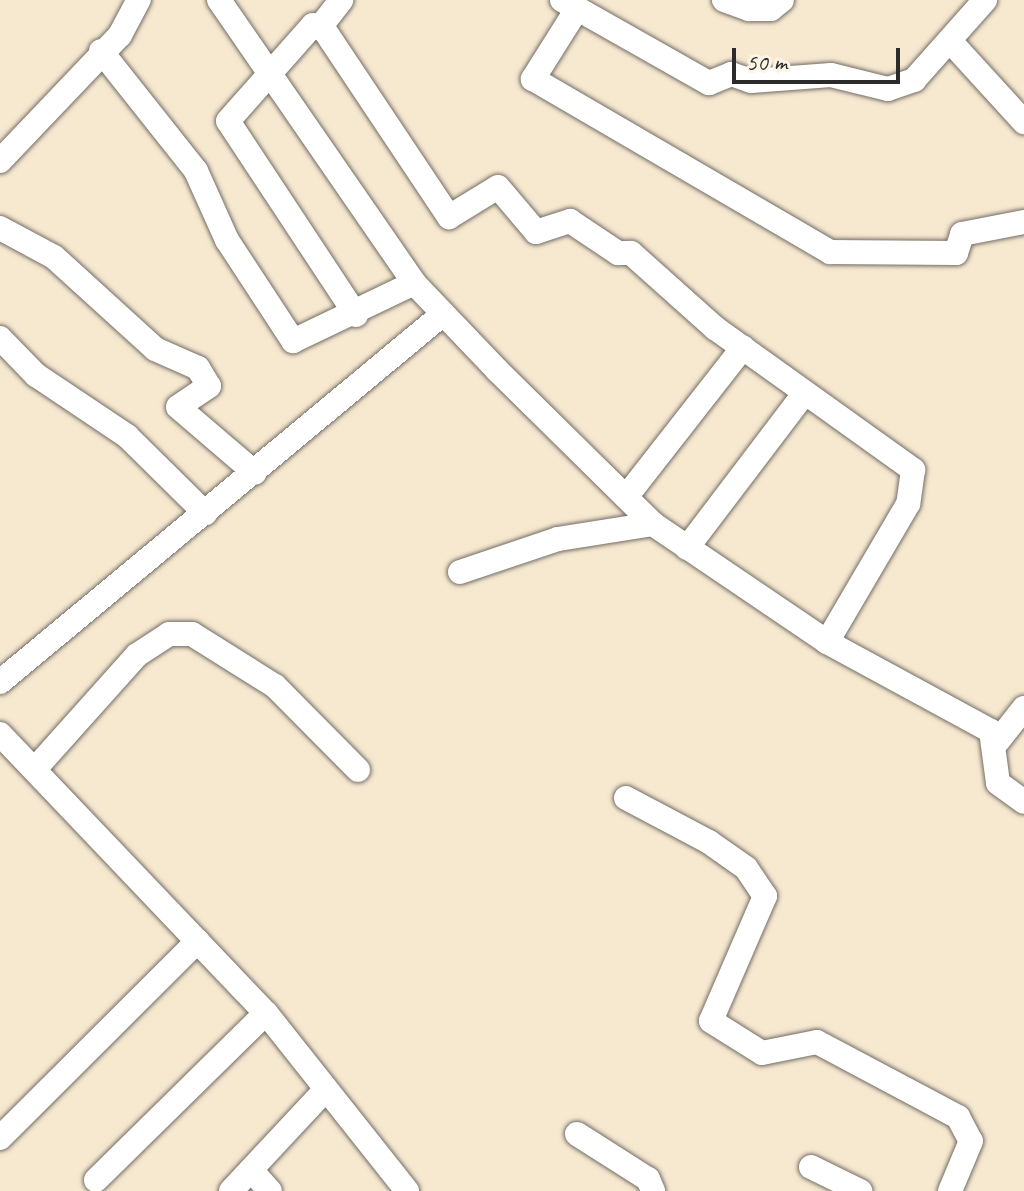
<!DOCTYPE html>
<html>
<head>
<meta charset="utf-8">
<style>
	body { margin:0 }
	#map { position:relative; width:1024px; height:1191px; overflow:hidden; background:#f7e8d0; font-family:Caveat,sans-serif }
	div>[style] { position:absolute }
	.roads { filter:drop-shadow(0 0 2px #726d65) drop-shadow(0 0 2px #726d65) }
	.minor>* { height:24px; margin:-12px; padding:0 12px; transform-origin:12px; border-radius:12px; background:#fff }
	span { translate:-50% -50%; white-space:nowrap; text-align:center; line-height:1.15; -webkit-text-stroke:7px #fcf5e5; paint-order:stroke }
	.scale { position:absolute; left:732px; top:48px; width:168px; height:36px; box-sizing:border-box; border:4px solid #2b2b2b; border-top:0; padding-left:10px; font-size:24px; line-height:28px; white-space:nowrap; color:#2b2b2b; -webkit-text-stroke:6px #fcf5e5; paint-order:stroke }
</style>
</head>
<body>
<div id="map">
	<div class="roads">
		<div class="minor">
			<i style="left:219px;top:0;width:344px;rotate:55.4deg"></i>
			<i style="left:414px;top:283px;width:120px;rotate:46.3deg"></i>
			<i style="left:497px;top:370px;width:219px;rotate:44.6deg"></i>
			<i style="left:653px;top:524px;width:210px;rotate:34.1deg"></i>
			<i style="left:827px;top:642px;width:187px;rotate:28.5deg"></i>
			<i style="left:991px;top:731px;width:52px;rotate:82.3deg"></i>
			<i style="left:998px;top:783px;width:32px;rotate:36deg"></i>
			<i style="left:562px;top:0;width:169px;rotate:29.5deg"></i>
			<i style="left:709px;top:83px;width:24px;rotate:-22deg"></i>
			<i style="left:731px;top:74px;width:21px;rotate:19deg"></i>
			<i style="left:751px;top:81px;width:80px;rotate:-4.3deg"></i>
			<i style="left:831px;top:75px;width:59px;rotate:13.8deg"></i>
			<i style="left:888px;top:89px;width:28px;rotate:-19deg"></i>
			<i style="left:914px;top:80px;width:107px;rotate:-48.4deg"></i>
			<i style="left:724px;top:0;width:27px;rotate:20deg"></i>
			<i style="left:749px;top:9px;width:22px"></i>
			<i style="left:771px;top:9px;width:14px;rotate:-39deg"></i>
			<i style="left:577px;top:9px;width:83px;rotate:122.2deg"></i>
			<i style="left:533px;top:79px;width:344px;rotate:30.2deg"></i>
			<i style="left:830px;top:252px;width:126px;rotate:0.5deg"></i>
			<i style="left:956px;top:253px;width:20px;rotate:-72deg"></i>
			<i style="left:962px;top:234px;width:63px;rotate:-11deg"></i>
			<i style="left:321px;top:26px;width:33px;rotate:-52deg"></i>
			<i style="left:950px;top:41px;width:110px;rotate:47.6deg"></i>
			<i style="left:101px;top:51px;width:153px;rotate:51.6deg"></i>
			<i style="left:196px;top:171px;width:76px;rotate:65.8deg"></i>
			<i style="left:227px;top:240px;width:121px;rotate:56.8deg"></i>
			<i style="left:293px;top:341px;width:134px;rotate:-25.6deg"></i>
			<i style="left:0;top:161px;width:174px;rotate:-46.4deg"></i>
			<i style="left:120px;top:35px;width:40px;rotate:-62deg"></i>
			<i style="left:0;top:228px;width:61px;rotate:28.2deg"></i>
			<i style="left:54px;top:257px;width:137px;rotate:42.3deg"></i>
			<i style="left:155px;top:349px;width:47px;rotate:23.8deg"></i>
			<i style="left:198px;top:368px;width:21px;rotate:59deg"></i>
			<i style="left:209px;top:386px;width:37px;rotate:146deg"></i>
			<i style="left:178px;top:407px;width:101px;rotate:40.6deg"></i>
			<i style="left:356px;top:315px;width:232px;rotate:-123.4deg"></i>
			<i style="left:228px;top:121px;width:128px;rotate:-48.5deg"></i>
			<i style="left:313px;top:25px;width:13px;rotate:27deg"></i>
			<i style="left:325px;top:31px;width:224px;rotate:56.3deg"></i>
			<i style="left:449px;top:217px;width:57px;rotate:-31.5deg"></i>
			<i style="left:498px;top:187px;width:59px;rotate:49.8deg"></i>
			<i style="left:536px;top:232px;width:36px;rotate:-18deg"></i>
			<i style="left:570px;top:221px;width:58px;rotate:33.7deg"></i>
			<i style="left:618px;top:253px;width:13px"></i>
			<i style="left:631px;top:253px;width:113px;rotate:41.8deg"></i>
			<i style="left:715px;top:328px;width:244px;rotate:35.6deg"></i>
			<i style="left:913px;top:470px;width:34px;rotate:98deg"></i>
			<i style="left:908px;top:504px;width:160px;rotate:120.4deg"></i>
			<i style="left:0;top:338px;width:52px;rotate:45.8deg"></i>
			<i style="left:36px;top:375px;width:110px;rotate:33.8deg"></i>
			<i style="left:127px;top:436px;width:110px;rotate:44.6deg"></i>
			<i style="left:626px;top:497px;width:190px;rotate:-52deg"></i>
			<i style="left:687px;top:548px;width:192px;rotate:-52.8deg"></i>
			<i style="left:460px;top:572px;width:103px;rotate:-18.6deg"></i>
			<i style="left:558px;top:539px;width:96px;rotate:-9deg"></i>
			<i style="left:0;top:682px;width:576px;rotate:-39.72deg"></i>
			<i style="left:0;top:734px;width:385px;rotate:46.4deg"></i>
			<i style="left:266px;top:1013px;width:227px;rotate:51.6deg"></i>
			<i style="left:998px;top:741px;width:42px;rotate:-51.8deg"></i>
			<i style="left:35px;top:769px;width:153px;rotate:-48.2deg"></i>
			<i style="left:137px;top:655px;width:38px;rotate:-33deg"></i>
			<i style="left:169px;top:634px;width:23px"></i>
			<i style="left:192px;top:634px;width:98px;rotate:32.1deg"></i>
			<i style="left:275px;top:686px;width:118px;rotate:45.3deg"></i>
			<i style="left:626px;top:798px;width:94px;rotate:27.9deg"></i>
			<i style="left:709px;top:842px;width:45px;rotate:35.1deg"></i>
			<i style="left:746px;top:868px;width:34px;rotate:56deg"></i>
			<i style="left:765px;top:896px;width:136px;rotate:113.4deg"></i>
			<i style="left:711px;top:1021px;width:60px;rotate:32.1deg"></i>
			<i style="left:762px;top:1053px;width:56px;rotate:-11.3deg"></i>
			<i style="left:817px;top:1042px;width:160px;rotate:28deg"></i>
			<i style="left:958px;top:1117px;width:27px;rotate:62deg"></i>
			<i style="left:971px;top:1141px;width:54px;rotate:112.8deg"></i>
			<i style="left:577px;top:1134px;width:84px;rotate:32.4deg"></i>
			<i style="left:648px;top:1179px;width:13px;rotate:67deg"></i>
			<i style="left:0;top:1138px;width:279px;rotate:-44.9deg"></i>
			<i style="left:811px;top:1167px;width:55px;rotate:26.1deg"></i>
			<i style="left:251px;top:1170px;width:28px;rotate:48deg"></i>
			<i style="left:96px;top:1180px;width:238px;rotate:-44.5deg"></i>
			<i style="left:231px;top:1191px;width:139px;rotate:-47deg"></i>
		</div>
	</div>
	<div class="scale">50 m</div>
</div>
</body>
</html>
